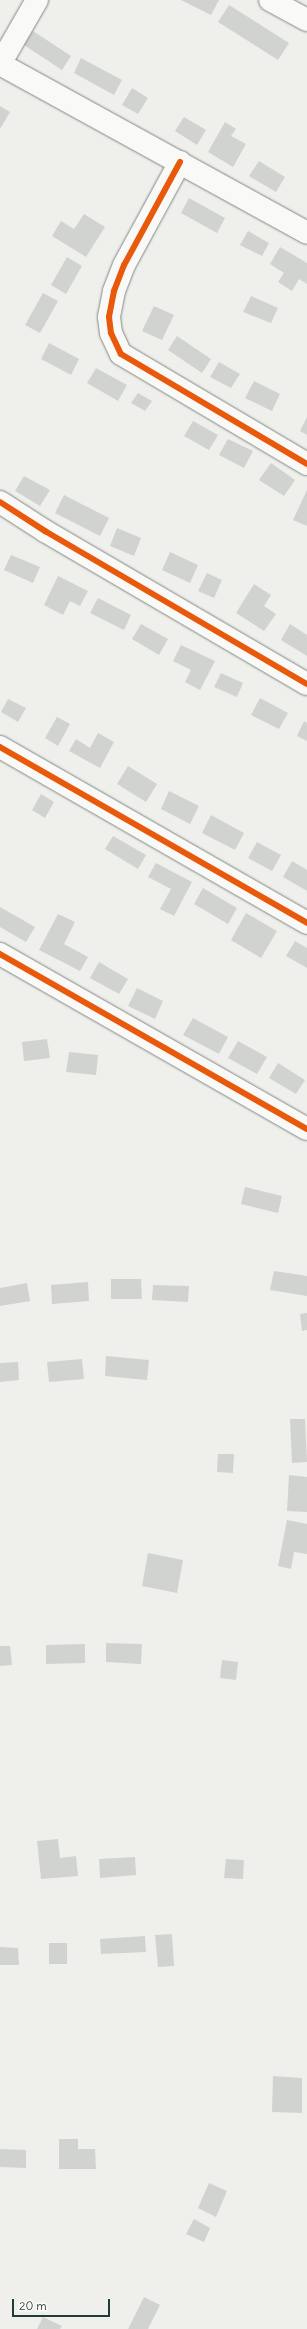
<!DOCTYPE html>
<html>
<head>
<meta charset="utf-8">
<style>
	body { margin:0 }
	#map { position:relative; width:307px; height:2329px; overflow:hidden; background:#eff0ec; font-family:Delius,sans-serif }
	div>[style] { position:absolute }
	.building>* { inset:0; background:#d1d3d0 }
	.roads { filter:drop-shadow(0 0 1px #828885) drop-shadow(0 0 1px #828885) }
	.minor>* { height:22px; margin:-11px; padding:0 11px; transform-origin:11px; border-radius:11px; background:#f9f9f7 }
	.cycleway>* { height:6px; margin:-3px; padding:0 3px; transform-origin:3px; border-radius:3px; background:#e8590c }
	span { translate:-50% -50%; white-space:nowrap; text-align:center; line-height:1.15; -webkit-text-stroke:4px #fdfcf7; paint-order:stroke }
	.scale { position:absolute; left:12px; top:2299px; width:98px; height:18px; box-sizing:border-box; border:2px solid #1f3d34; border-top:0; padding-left:5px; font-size:12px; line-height:14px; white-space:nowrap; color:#1f3d34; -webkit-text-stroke:3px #fdfcf7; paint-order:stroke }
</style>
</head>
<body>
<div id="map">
	<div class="building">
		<i style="clip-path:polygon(181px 0,219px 0,211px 15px)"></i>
		<i style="clip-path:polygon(229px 5px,289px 43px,278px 60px,218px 22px)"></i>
		<i style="clip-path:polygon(33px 31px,71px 56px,62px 70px,24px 45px)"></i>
		<i style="clip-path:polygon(81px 58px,122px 80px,114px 95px,74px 73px)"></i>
		<i style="clip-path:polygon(132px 88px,148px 98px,138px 114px,122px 105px)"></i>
		<i style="clip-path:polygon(0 106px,10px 112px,0 129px)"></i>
		<i style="clip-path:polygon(184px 117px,206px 130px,197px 145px,175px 131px)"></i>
		<i style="clip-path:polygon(225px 122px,236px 129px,231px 136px,246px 144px,233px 167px,208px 152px)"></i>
		<i style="clip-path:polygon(259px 161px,285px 177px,276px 192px,249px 176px)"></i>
		<i style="clip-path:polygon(189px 198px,225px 218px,217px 233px,181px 213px)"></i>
		<i style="clip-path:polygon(84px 214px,105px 227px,86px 257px,52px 236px,61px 221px,74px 229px)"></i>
		<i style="clip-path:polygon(248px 231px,269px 243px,262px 256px,240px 245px)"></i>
		<i style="clip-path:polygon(280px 247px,307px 263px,307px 284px,299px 279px,292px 291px,278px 282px,284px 273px,270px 264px)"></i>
		<i style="clip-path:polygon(67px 257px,82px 266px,66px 294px,51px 285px)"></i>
		<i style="clip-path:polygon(43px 293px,58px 301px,40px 333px,25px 325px)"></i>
		<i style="clip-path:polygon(251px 296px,278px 308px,271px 323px,243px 312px)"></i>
		<i style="clip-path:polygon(154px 306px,174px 315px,162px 340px,142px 331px)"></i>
		<i style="clip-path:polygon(177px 336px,211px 359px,202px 373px,168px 350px)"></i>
		<i style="clip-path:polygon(49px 343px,79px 359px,71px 375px,41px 359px)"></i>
		<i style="clip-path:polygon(219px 362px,240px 374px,231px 388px,210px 377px)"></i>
		<i style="clip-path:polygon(96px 368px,127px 385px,118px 401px,87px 383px)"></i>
		<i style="clip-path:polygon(254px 381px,280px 394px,272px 411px,245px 398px)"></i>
		<i style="clip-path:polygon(138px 393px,152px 401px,145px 411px,131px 403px)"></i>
		<i style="clip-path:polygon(307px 417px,307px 435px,300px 431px)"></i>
		<i style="clip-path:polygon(193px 421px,218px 435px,209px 450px,184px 436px)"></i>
		<i style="clip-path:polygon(228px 439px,253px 451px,244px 468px,219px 455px)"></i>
		<i style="clip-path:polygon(271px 463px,295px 480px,284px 496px,259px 480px)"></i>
		<i style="clip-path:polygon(24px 476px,50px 490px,40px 506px,15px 491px)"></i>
		<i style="clip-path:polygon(307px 490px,307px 526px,293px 520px)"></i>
		<i style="clip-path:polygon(64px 495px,109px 518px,100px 536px,55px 513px)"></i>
		<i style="clip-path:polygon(117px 528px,141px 538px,134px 556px,110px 546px)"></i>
		<i style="clip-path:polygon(170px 552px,198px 565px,190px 583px,162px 570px)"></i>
		<i style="clip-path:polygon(11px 555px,40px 567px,33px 583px,4px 570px)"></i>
		<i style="clip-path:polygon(207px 573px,222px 580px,214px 598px,198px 591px)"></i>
		<i style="clip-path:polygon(58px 576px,88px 591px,80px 606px,70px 601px,63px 615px,44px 605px)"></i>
		<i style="clip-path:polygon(254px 584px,271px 595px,264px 606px,276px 614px,264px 631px,236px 613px)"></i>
		<i style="clip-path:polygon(98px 598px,131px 615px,124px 630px,90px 613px)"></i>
		<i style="clip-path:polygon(141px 624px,168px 639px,159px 655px,132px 639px)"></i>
		<i style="clip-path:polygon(290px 624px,307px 635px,307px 656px,281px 640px)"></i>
		<i style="clip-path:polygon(181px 645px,215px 661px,200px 690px,185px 682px,191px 670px,173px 661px)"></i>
		<i style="clip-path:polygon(221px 673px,243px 683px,237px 697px,214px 687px)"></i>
		<i style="clip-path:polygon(260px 698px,288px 713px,279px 729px,251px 715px)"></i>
		<i style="clip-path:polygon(8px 699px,26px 708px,18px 722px,1px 712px)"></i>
		<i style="clip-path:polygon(57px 717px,70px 724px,58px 746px,45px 738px)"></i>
		<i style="clip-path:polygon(304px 721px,307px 723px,307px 741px,297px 736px)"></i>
		<i style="clip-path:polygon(98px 733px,114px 742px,100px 768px,69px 751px,76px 739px,90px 748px)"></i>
		<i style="clip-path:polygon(128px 766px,157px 784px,146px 802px,117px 784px)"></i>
		<i style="clip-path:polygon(169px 791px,199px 806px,190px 824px,161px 809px)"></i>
		<i style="clip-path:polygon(41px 794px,54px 802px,45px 818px,32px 810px)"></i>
		<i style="clip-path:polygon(211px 815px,244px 833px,235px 850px,202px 833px)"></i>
		<i style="clip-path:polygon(113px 836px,146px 855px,138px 869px,105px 849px)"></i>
		<i style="clip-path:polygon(257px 842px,281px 855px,272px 871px,248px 858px)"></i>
		<i style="clip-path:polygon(292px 861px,307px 870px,307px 891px,283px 877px)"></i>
		<i style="clip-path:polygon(156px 863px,192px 882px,174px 916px,160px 909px,171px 889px,148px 877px)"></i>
		<i style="clip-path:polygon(203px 888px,237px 908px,228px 924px,194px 904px)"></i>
		<i style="clip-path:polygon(0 907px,35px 927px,26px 942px,0 927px)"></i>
		<i style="clip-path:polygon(246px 913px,277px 931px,261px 958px,231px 940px)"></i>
		<i style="clip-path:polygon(58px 914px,75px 922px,64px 944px,88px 957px,80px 971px,39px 950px)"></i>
		<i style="clip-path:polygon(295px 941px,307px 948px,307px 968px,286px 956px)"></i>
		<i style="clip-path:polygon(99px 962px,128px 979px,119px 994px,90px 978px)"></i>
		<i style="clip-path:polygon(137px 988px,163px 1001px,155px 1019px,128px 1006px)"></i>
		<i style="clip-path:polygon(193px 1018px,228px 1037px,219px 1054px,183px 1035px)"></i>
		<i style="clip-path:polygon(47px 1039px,50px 1058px,24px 1061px,22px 1042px)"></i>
		<i style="clip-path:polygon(238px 1041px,267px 1057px,257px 1074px,228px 1058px)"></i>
		<i style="clip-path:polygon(69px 1052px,98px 1055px,96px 1075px,66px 1072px)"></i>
		<i style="clip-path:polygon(278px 1063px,305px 1080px,296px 1094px,269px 1078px)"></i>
		<i style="clip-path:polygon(245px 1187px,282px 1196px,278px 1213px,241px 1204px)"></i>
		<i style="clip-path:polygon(274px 1271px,307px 1276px,307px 1296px,270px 1290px)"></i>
		<i style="clip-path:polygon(111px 1279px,141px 1279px,142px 1299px,111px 1299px)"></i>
		<i style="clip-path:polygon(88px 1282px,89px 1301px,52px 1304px,51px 1285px)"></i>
		<i style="clip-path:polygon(27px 1283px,30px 1301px,0 1306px,0 1288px)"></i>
		<i style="clip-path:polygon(153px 1285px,189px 1286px,188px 1302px,152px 1300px)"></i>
		<i style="clip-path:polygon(307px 1313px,307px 1330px,302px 1331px,300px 1314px)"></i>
		<i style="clip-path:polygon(106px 1356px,149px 1360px,147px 1380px,105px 1376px)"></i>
		<i style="clip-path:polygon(82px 1359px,84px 1379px,49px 1382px,47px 1362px)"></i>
		<i style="clip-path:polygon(18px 1362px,19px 1380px,0 1382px,0 1363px)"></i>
		<i style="clip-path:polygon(290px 1419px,305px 1419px,307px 1462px,292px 1463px)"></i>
		<i style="clip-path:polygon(218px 1454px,234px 1454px,233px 1473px,217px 1472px)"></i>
		<i style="clip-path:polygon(289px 1475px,307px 1477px,307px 1512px,287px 1511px)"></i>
		<i style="clip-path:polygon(287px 1520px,307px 1524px,307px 1554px,294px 1552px,291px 1569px,278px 1566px)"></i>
		<i style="clip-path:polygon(148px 1553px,183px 1560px,177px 1593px,142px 1586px)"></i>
		<i style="clip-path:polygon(106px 1643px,142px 1644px,141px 1664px,106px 1662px)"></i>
		<i style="clip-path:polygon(85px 1644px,85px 1663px,46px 1664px,46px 1645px)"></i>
		<i style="clip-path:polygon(0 1646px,10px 1646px,12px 1665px,0 1666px)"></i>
		<i style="clip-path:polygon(222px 1660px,238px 1662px,236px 1680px,220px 1678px)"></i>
		<i style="clip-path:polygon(58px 1839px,60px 1858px,76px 1856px,78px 1876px,41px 1879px,37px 1841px)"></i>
		<i style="clip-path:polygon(135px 1857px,136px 1875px,100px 1878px,99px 1859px)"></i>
		<i style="clip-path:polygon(226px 1859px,244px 1860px,243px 1879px,224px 1878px)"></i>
		<i style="clip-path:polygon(172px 1934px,174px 1966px,158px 1967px,155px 1935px)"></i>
		<i style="clip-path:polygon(145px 1936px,146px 1952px,101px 1954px,100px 1939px)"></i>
		<i style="clip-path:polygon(49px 1943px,67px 1943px,67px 1964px,49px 1964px)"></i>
		<i style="clip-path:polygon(0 1947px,18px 1948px,19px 1965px,0 1965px)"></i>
		<i style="clip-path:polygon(273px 2076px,302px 2078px,302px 2113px,272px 2112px)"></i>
		<i style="clip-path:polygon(59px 2139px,78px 2139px,78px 2149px,95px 2149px,96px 2169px,59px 2169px)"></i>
		<i style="clip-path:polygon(0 2149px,26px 2150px,26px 2168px,0 2167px)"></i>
		<i style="clip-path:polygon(209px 2183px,227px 2191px,216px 2217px,198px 2208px)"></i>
		<i style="clip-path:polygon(194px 2219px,210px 2228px,204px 2242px,186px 2234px)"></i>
		<i style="clip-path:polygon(144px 2297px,160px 2305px,148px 2329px,128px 2329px)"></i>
		<i style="clip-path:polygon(43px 2317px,62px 2326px,60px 2329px,37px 2329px)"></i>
	</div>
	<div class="roads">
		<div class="minor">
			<i style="left:270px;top:0;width:42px;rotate:28.4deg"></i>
			<i style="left:0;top:64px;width:350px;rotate:28.8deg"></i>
			<i style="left:0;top:64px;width:74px;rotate:-60deg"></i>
			<i style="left:180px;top:162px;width:117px;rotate:118.5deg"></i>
			<i style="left:124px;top:265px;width:28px;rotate:111deg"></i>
			<i style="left:114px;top:291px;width:26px;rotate:101deg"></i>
			<i style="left:109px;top:317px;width:16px;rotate:83deg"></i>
			<i style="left:111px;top:333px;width:23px;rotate:65deg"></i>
			<i style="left:121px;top:354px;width:216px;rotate:30.6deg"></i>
			<i style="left:0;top:502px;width:54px;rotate:32.8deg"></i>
			<i style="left:45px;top:531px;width:303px;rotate:30.3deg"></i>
			<i style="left:0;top:747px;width:354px;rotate:29.8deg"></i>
			<i style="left:0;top:954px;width:353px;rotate:29.7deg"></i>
		</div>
	</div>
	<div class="cycleway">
		<i style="left:180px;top:162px;width:117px;rotate:118.5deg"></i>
		<i style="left:124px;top:265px;width:28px;rotate:111deg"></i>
		<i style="left:114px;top:291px;width:26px;rotate:101deg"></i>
		<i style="left:109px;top:317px;width:16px;rotate:83deg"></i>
		<i style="left:111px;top:333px;width:23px;rotate:65deg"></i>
		<i style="left:121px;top:354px;width:216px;rotate:30.6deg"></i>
		<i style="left:0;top:502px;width:54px;rotate:32.8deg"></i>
		<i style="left:45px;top:531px;width:303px;rotate:30.3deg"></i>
		<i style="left:0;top:747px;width:354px;rotate:29.8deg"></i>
		<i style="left:0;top:954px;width:353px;rotate:29.7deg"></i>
	</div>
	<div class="scale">20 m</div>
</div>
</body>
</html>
